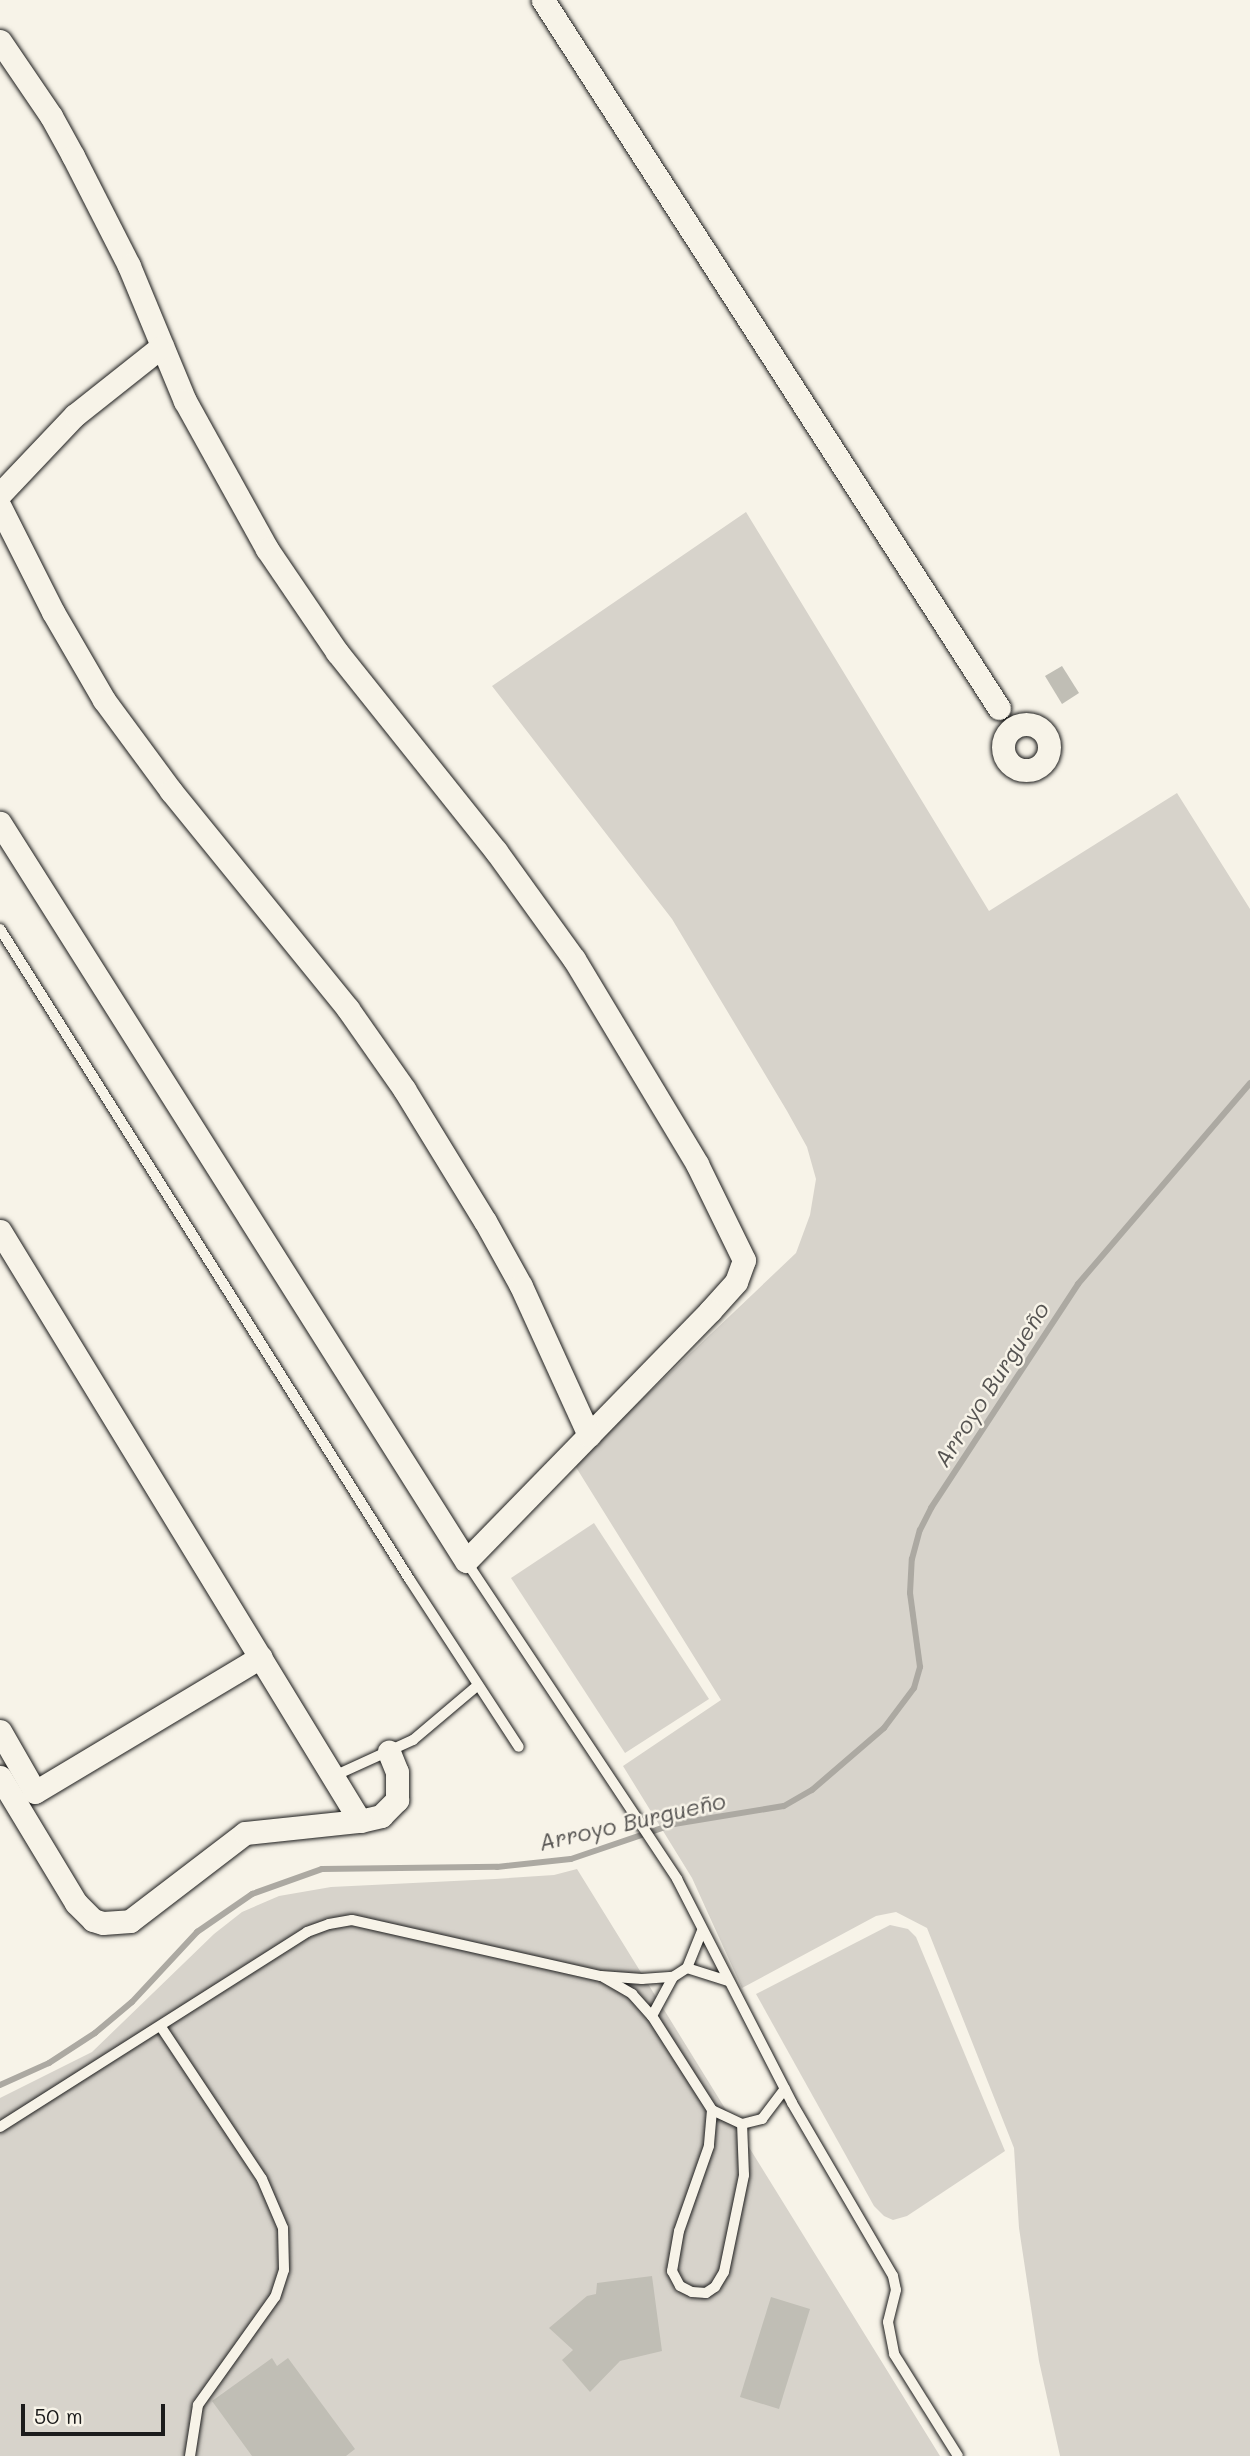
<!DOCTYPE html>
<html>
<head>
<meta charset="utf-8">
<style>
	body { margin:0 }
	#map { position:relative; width:1250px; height:2456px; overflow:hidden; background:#f7f3e8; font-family:Mali,sans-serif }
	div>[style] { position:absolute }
	.green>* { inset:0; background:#d7d3cb }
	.stream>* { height:6px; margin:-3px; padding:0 3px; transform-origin:3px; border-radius:3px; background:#aca9a2 }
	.building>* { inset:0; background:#c0beb5 }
	.roads { filter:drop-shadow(0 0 2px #1c1c1c) drop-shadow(0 0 2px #1c1c1c) }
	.lane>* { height:10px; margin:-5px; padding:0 5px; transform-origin:5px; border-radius:5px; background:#f7f3e8 }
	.street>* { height:23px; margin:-11.5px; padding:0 11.5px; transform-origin:11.5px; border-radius:11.5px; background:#f7f3e8 }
	.street>.ring { margin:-11.5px; padding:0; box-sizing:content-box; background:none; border:23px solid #f7f3e8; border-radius:50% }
	span { translate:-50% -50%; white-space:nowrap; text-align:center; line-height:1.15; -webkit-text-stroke:5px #f7f3e8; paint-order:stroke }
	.water-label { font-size:23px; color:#565452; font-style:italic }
	.scale { position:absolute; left:21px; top:2404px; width:144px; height:32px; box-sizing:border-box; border:4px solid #1c1c1c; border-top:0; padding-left:9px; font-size:21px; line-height:24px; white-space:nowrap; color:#1c1c1c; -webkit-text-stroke:5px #f7f3e8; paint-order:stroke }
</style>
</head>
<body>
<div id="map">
	<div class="green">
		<i style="clip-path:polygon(746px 512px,989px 911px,1177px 793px,1250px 909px,1250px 2456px,1060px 2456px,1039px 2361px,1019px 2228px,1014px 2148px,927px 1928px,896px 1912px,876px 1916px,742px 1988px,692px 1878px,623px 1766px,721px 1700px,574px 1464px,796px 1253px,810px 1215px,816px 1179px,807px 1147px,787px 1111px,672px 919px,492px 686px)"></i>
		<i style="clip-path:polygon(594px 1523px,709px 1699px,625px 1753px,511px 1578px)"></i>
		<i style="clip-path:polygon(577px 1869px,940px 2456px,0 2456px,0 2098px,92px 2052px,214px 1934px,242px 1912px,279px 1896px,331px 1887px,495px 1879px,554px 1875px)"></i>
		<i style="clip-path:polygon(890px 1925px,908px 1929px,916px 1937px,1005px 2151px,907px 2216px,893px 2220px,884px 2216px,874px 2206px,756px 1994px)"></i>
	</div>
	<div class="stream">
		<i style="left:0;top:2085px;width:54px;rotate:-24.2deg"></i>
		<i style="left:49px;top:2063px;width:55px;rotate:-33.1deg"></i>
		<i style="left:95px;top:2033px;width:48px;rotate:-40deg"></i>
		<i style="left:132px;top:2002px;width:96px;rotate:-47.1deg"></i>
		<i style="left:197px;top:1932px;width:67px;rotate:-34.6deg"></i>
		<i style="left:252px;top:1894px;width:74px;rotate:-19.7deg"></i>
		<i style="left:322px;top:1869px;width:175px;rotate:-0.7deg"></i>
		<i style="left:497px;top:1867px;width:74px;rotate:-6.2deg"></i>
		<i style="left:571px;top:1859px;width:109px;rotate:-18.8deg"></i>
		<i style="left:674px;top:1824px;width:111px;rotate:-9.3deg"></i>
		<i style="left:784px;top:1806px;width:32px;rotate:-30deg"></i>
		<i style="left:812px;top:1790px;width:95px;rotate:-40.7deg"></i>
		<i style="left:884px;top:1728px;width:50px;rotate:-53.1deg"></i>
		<i style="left:914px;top:1688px;width:22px;rotate:-74deg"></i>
		<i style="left:920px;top:1667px;width:75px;rotate:-97.7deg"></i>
		<i style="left:910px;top:1593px;width:34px;rotate:-87deg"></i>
		<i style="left:912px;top:1559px;width:30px;rotate:-75deg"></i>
		<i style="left:920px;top:1530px;width:25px;rotate:-63deg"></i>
		<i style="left:931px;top:1508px;width:268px;rotate:-56.7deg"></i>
		<i style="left:1078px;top:1284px;width:265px;rotate:-49.4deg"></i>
	</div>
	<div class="building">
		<i style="clip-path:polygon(1062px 666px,1079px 693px,1062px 704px,1045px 676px)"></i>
		<i style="clip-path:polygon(652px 2276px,662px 2351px,620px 2361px,590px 2392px,562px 2360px,573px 2350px,549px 2328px,587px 2296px,596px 2294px,597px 2283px)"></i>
		<i style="clip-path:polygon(771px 2297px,810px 2309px,779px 2409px,740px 2397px)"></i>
		<i style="clip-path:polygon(272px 2358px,277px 2366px,288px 2358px,355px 2449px,346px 2456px,252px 2456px,212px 2401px)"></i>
	</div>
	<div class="roads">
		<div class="lane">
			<i style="left:0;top:929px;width:769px;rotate:57.8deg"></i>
			<i style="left:410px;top:1580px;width:199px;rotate:56.9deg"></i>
			<i style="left:466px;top:1561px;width:382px;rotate:56.4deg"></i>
			<i style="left:677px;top:1879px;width:252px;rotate:62.8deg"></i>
			<i style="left:792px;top:2103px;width:200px;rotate:59.7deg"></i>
			<i style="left:893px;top:2276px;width:14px;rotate:78deg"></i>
			<i style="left:896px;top:2290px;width:33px;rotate:104deg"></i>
			<i style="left:888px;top:2322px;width:33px;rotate:79deg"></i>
			<i style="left:894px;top:2354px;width:120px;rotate:57.9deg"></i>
			<i style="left:334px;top:1776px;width:87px;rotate:-24.5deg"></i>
			<i style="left:413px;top:1740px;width:85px;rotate:-40.2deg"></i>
			<i style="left:687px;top:1968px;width:43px;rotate:17.6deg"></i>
			<i style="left:603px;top:1977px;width:34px;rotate:30deg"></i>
			<i style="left:632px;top:1994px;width:30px;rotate:48deg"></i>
			<i style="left:652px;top:2016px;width:112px;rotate:57.4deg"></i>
			<i style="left:712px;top:2110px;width:33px;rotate:25deg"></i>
			<i style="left:742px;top:2124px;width:21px;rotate:-14deg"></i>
			<i style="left:762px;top:2119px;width:38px;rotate:-53deg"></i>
			<i style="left:652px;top:2016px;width:44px;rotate:-61.7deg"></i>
			<i style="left:161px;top:2027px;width:182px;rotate:56.4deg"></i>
			<i style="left:262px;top:2179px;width:53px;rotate:66.8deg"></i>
			<i style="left:283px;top:2228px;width:42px;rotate:88.6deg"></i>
			<i style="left:284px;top:2270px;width:28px;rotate:108deg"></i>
			<i style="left:275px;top:2297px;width:133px;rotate:125.5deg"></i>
			<i style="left:198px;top:2405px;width:52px;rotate:98.9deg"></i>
			<i style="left:712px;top:2110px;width:36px;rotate:95deg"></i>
			<i style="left:709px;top:2146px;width:90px;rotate:109.4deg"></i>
			<i style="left:679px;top:2231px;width:41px;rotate:99.9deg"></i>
			<i style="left:672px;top:2271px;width:17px;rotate:62deg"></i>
			<i style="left:680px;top:2286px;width:13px;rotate:27deg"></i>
			<i style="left:692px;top:2292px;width:14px;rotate:4deg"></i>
			<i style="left:706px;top:2293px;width:11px;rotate:-34deg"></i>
			<i style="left:715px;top:2287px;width:17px;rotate:-59deg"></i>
			<i style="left:724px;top:2272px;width:99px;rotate:-78.3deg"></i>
			<i style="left:744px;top:2175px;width:51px;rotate:-92.2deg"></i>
			<i style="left:0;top:2127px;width:364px;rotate:-32.4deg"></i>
			<i style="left:307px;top:1932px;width:23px;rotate:-20deg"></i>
			<i style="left:329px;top:1924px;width:23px;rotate:-10deg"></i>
			<i style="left:352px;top:1920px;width:255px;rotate:12.7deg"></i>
			<i style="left:601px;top:1976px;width:41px;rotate:4.2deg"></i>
			<i style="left:642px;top:1979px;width:31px;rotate:-4deg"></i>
			<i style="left:673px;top:1977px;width:17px;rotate:-33deg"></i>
			<i style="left:687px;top:1968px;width:40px;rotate:-68deg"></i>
		</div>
		<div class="street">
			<i style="left:543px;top:0;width:842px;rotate:57.22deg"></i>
			<i style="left:0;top:41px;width:91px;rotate:55.8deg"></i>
			<i style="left:51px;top:116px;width:46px;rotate:61.2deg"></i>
			<i style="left:73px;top:156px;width:123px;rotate:63deg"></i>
			<i style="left:129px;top:266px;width:146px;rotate:67.5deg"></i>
			<i style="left:185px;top:401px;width:169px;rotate:61deg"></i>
			<i style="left:267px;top:549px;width:125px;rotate:55.8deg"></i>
			<i style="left:337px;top:652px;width:255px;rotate:51.4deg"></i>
			<i style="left:496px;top:851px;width:133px;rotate:54.2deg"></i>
			<i style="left:574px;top:959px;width:239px;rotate:59deg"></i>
			<i style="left:697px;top:1164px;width:107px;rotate:63.9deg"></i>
			<i style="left:744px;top:1260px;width:23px;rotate:110deg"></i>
			<i style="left:736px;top:1282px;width:39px;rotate:132deg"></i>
			<i style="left:710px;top:1311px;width:349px;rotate:134.3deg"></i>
			<i style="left:466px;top:1561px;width:873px;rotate:-122.27deg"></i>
			<i style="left:0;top:494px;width:109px;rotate:-46.5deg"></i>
			<i style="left:75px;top:415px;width:111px;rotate:-38.4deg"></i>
			<i style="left:0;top:507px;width:118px;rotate:63.2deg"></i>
			<i style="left:53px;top:612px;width:102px;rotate:59.9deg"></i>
			<i style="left:104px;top:700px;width:113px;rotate:53.6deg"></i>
			<i style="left:171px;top:791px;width:281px;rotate:50.9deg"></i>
			<i style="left:348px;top:1009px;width:98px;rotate:55deg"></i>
			<i style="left:404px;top:1089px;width:155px;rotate:58.5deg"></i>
			<i style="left:485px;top:1221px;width:74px;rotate:61deg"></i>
			<i style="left:521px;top:1286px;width:164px;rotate:65.5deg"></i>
			<i class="ring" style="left:1003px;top:724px;width:23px;height:23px"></i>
			<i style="left:0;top:1231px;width:691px;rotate:58.61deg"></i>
			<i style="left:360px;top:1821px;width:22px;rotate:-13deg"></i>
			<i style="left:381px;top:1816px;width:23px;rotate:-45deg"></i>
			<i style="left:397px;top:1800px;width:28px;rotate:-90deg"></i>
			<i style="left:397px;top:1772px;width:22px;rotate:-112deg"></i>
			<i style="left:0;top:1731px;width:70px;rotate:60.2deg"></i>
			<i style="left:35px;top:1792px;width:263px;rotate:-30.9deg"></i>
			<i style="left:0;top:1777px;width:147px;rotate:58.9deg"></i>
			<i style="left:76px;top:1903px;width:24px;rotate:45deg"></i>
			<i style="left:93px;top:1920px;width:10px;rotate:17deg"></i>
			<i style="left:103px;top:1923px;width:27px;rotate:-4deg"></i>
			<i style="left:130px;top:1921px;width:145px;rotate:-37.4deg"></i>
			<i style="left:245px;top:1833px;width:116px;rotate:-6deg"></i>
		</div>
	</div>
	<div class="water-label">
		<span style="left:991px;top:1384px;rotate:-57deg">Arroyo Burgueño</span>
		<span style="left:632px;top:1821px;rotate:-13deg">Arroyo Burgueño</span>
	</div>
	<div class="scale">50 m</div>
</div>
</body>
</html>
